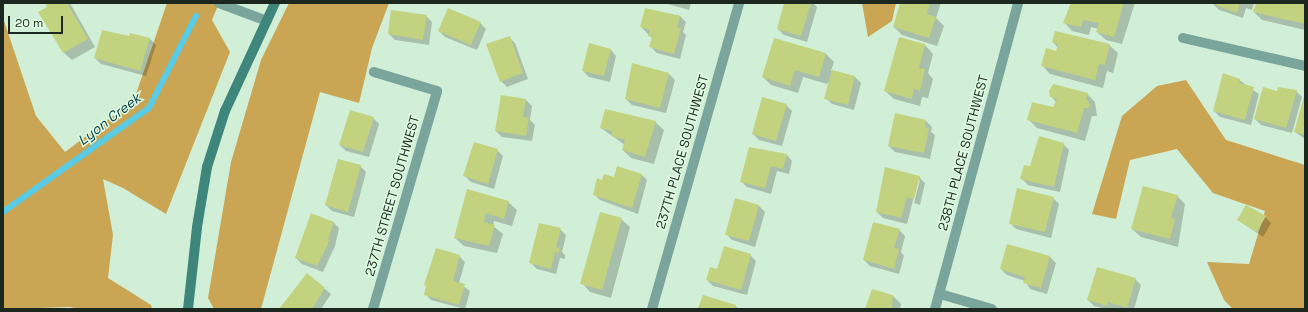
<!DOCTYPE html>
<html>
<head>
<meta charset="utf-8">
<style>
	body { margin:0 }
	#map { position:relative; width:1308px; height:312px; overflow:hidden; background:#d1efd6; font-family:"Space Grotesk",sans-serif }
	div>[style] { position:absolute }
	.forest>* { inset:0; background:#c9a554 }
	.shadow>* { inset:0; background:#0003 }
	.stream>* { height:5.5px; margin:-2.75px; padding:0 2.75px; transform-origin:2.75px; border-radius:2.75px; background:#59cbe4 }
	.building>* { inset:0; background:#c2d27f }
	.minor>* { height:10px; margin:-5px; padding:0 5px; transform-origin:5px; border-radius:5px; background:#79a59d }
	.secondary>* { height:10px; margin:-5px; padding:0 5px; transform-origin:5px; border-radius:5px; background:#3e857b }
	span { translate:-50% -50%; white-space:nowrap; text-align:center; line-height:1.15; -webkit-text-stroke:3px #defce3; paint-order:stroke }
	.street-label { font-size:13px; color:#1c281f }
	.water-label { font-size:14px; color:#023944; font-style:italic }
	.frame { position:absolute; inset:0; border:4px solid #1c281f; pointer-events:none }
	.scale { position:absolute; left:8px; top:16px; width:55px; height:18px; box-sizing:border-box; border:2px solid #1c281f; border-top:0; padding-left:5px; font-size:12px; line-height:14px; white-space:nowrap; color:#1c281f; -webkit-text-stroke:3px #defce3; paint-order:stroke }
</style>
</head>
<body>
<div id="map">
	<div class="forest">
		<i style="clip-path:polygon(3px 3px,3px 18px,36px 116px,65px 152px,134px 100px,167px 3px,219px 3px,212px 20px,230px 52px,166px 214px,123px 188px,103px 179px,113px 235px,108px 278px,151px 305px,152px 309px,79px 309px,70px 307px,3px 309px)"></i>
		<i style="clip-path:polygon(289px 3px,389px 3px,372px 48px,359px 103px,320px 92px,261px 309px,214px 309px,208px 298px,231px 162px,261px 60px)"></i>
		<i style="clip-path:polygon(862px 3px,896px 3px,892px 21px,868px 37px)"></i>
		<i style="clip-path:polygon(1186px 80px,1226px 140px,1305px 165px,1305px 309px,1233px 309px,1224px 300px,1207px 262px,1249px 264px,1265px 211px,1213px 193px,1177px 149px,1130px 160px,1116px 219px,1092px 214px,1122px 116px,1157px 86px)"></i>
	</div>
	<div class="shadow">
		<i style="clip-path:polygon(46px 3px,70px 3px,95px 47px,72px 60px,63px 52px)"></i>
		<i style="clip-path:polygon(664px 3px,691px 3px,689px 10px)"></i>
		<i style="clip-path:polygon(785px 3px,813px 3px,817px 7px,807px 42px,784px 35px,778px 29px)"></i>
		<i style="clip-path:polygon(901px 3px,941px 3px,936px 18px,944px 26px,937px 46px,902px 35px,894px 27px)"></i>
		<i style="clip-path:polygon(1071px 3px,1135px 3px,1122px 44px,1106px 40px,1097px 32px,1098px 29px,1091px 27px,1089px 35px,1072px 31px,1064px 22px)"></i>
		<i style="clip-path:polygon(1254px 3px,1252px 10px,1246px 8px,1243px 18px,1219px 10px,1213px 4px)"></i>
		<i style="clip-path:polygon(1257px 3px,1305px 3px,1305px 30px,1262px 20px,1254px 12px)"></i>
		<i style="clip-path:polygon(646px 9px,680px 16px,686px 22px,683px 32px,686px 35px,680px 59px,657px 53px,651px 47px,653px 39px,641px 27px)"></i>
		<i style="clip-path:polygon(426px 16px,432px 22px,429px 45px,395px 40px,389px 34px)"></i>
		<i style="clip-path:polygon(480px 23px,486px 29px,477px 50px,445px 37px,439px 31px)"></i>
		<i style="clip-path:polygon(509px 37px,515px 43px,528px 79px,507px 87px,501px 81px)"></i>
		<i style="clip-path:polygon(130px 38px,150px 39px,156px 45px,146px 76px,101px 64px,95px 58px)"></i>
		<i style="clip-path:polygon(1053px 42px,1109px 45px,1118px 53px,1113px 73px,1107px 71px,1103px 88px,1050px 74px,1042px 65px,1057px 52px,1058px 48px)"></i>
		<i style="clip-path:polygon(925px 45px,933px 54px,928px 73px,933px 79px,928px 98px,922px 97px,920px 106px,894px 99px,885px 91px)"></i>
		<i style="clip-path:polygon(611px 50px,616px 56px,610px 82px,589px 77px,583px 71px)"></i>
		<i style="clip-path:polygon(826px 54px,834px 62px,831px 71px,855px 77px,861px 83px,854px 110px,832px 104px,826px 98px,830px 80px,827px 84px,803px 77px,798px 93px,771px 85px,763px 77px)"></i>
		<i style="clip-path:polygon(669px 74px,675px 80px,666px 113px,632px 105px,626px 99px)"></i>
		<i style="clip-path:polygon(1239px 80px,1259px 94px,1251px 125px,1220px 117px,1214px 111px)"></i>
		<i style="clip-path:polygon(1296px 91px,1302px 97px,1292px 133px,1261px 125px,1255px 119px)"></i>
		<i style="clip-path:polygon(1087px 94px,1095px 102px,1097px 116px,1092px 116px,1085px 141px,1037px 128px,1029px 120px,1053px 109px,1056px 102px,1051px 96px)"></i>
		<i style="clip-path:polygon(1305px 95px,1305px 139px,1295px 132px)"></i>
		<i style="clip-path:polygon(526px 100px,532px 106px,530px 120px,535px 125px,532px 141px,502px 137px,496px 131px)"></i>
		<i style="clip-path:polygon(786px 105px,792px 111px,782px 146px,759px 140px,753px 134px)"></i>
		<i style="clip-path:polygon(896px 115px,926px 121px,932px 127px,931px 132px,935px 135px,930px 159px,895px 152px,889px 146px)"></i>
		<i style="clip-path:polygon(373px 118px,379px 124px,369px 157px,346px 151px,340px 145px)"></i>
		<i style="clip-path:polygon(655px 122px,664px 130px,654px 164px,631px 158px,623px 150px,625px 145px,601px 128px)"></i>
		<i style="clip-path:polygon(1063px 144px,1069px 150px,1060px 192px,1028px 185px,1022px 179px,1031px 168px)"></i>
		<i style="clip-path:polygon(497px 150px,503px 156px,494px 189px,471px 182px,465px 176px)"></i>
		<i style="clip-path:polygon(787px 155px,792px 161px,789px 174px,777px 171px,771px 194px,747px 187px,741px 181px)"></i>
		<i style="clip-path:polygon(360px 166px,366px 172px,354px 217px,332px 211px,326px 205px)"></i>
		<i style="clip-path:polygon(641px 174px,647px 180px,638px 214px,600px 200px,594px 194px,603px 181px)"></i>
		<i style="clip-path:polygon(919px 177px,925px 183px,920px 205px,914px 203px,920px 180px,918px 180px,907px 224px,883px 218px,877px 212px)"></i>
		<i style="clip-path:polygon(468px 190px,508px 202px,517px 210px,512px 226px,494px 221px,493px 226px,503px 234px,497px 253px,464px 246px,455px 238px)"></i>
		<i style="clip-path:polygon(1177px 196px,1185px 204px,1178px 247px,1141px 237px,1132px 229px)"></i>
		<i style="clip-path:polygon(1053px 198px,1059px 204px,1051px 238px,1016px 229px,1010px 223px)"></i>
		<i style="clip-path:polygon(736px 200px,759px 206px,765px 212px,755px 247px,732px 240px,726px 234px)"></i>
		<i style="clip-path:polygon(1265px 217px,1271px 223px,1263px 237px,1238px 220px)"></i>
		<i style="clip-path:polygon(621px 219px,630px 227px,611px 298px,590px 292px,582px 283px)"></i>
		<i style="clip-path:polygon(333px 222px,339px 228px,335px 246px,323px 272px,302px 264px,296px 258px)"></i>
		<i style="clip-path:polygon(560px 229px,566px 235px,562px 252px,565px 255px,565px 259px,560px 258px,556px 274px,537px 269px,531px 263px)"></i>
		<i style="clip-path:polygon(899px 230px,905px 236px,901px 252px,904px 256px,899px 274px,870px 266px,864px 260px)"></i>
		<i style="clip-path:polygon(1008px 245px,1050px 257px,1056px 263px,1047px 294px,1030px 289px,1025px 281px,1007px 275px,1001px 269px)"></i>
		<i style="clip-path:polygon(750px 255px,756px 261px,747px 295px,713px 286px,707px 280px)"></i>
		<i style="clip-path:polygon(459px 256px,465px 262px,459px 283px,470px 291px,465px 309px,431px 300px,425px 294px)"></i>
		<i style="clip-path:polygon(1135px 279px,1141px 285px,1134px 309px,1105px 309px,1094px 306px,1088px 300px)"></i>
		<i style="clip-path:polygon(325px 289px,331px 294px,321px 309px,280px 309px)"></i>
		<i style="clip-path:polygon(892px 295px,901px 304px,900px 309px,867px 309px)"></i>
		<i style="clip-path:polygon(735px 306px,739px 309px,700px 307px)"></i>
	</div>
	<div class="stream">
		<i style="left:3px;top:212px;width:179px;rotate:-35.5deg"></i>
		<i style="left:149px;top:108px;width:103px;rotate:-62.9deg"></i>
	</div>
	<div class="building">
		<i style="clip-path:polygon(45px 3px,67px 3px,88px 39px,63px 53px,38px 12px,47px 7px)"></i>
		<i style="clip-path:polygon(784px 3px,811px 3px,801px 36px,777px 29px)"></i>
		<i style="clip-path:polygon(900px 3px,930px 3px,927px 14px,936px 17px,929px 38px,893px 27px)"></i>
		<i style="clip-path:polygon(1071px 3px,1124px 3px,1114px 37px,1096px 32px,1099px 23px,1083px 20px,1081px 27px,1063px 23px)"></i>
		<i style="clip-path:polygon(1210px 3px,1240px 3px,1237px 13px)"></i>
		<i style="clip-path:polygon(1256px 3px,1305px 3px,1305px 24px,1253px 12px)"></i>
		<i style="clip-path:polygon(448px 8px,481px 22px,471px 45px,438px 31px)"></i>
		<i style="clip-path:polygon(645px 8px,680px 16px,677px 27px,681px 28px,674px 54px,649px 47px,652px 37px,648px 36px,650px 30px,640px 27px)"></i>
		<i style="clip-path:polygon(391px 10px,427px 15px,423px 40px,388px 34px)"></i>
		<i style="clip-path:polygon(102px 30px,129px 36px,130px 33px,150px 38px,140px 71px,94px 58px)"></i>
		<i style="clip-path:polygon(1055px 31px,1110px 44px,1105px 65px,1099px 64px,1095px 80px,1041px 66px,1046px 48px,1056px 51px,1058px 44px,1052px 42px)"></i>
		<i style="clip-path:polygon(510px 36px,523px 73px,500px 82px,486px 44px)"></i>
		<i style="clip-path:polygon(899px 37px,925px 44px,919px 68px,925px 69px,920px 91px,914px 89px,912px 99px,884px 91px)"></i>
		<i style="clip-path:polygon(774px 38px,826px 53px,819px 77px,795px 70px,790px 86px,762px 77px)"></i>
		<i style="clip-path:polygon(589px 43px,611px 49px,604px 76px,582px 71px)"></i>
		<i style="clip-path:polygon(632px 63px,669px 73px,660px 108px,625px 99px)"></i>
		<i style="clip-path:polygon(832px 70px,855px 76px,848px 105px,824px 99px)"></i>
		<i style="clip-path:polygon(1223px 73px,1240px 79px,1239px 83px,1254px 87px,1245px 120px,1213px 111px)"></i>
		<i style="clip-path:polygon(1053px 84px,1088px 93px,1086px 99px,1090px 104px,1089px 108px,1084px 108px,1077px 133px,1027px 120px,1032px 102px,1053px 107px,1057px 99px,1050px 97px,1049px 91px)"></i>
		<i style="clip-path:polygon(1263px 87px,1277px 91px,1278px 87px,1297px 90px,1286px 128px,1254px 119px)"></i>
		<i style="clip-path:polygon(1305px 93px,1305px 135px,1294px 132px)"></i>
		<i style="clip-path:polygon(501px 95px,526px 99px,523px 117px,529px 118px,526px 136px,495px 131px)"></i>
		<i style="clip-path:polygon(762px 97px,787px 104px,776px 141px,752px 134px)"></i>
		<i style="clip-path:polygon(605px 109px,656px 121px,645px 157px,622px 150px,625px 140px,611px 136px,612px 131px,600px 128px)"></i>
		<i style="clip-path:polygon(350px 110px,374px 117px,363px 152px,339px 145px)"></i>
		<i style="clip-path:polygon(895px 113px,926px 120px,925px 127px,929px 128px,924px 153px,888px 146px)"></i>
		<i style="clip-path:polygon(1039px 136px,1064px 143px,1054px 187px,1020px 179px,1024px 165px,1030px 166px)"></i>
		<i style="clip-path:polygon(474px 142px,498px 149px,488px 184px,463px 176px)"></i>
		<i style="clip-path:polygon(749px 147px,787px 154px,783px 169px,771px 166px,765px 188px,740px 182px)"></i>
		<i style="clip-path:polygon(338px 159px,361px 165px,348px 212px,325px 205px)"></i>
		<i style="clip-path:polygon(617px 166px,642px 174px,632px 208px,593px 195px,597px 178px,602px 180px,604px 174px,614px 177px)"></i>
		<i style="clip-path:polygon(885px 167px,920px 176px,914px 199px,907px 197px,901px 218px,876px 212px)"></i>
		<i style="clip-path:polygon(1143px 186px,1178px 195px,1171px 218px,1175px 219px,1170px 239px,1131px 229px)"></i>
		<i style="clip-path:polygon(1017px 188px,1054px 197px,1045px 232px,1009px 224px)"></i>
		<i style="clip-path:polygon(467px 189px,509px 201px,504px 219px,486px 213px,484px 222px,495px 225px,489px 246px,454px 238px)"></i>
		<i style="clip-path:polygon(735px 198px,759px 205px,749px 241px,725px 235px)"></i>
		<i style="clip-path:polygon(1246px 205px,1266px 216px,1257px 232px,1237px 220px)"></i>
		<i style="clip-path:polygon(600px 212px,622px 218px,602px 290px,580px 284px)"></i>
		<i style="clip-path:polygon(311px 213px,334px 222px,328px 239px,330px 240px,317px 266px,295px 258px)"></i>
		<i style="clip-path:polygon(873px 222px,900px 229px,894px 248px,899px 249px,894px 269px,863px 260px)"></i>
		<i style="clip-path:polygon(539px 223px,561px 228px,556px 247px,560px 248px,559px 253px,555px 252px,551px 269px,529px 263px)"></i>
		<i style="clip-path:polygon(1007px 244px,1050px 256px,1041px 288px,1023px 283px,1025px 277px,1019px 275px,1000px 269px)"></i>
		<i style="clip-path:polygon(724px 246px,751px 254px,741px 290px,706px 280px,710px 267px,717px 269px)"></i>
		<i style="clip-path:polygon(436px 248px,460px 255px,453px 281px,465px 284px,459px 305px,424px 295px,426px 286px,424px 285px)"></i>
		<i style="clip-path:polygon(1097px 267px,1136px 278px,1127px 308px,1108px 302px,1107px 306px,1087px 300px)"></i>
		<i style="clip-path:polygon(307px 273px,325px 288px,312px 309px,279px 309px)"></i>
		<i style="clip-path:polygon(872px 289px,893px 295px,892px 309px,865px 309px)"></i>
		<i style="clip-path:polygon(703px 295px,736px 305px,734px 309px,698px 308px)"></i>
	</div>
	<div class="minor">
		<i style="left:219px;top:3px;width:51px;rotate:20.6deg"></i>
		<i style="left:1183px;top:38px;width:125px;rotate:12.9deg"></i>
		<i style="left:940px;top:294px;width:54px;rotate:16.1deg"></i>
		<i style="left:373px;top:309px;width:227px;rotate:-73.6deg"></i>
		<i style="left:437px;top:91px;width:66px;rotate:-163.2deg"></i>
		<i style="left:652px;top:309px;width:318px;rotate:-74.1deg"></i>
		<i style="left:935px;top:309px;width:317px;rotate:-74.8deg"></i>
	</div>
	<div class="secondary">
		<i style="left:188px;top:309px;width:82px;rotate:-83.7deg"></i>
		<i style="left:197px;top:227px;width:61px;rotate:-80.5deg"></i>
		<i style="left:207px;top:167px;width:59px;rotate:-72.2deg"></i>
		<i style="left:225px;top:111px;width:119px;rotate:-65.2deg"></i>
	</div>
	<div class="street-label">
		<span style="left:683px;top:152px;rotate:-74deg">237TH PLACE SOUTHWEST</span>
		<span style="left:964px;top:153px;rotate:-75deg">238TH PLACE SOUTHWEST</span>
		<span style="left:393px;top:196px;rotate:-74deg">237TH STREET SOUTHWEST</span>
	</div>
	<div class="water-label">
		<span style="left:109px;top:119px;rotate:-38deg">Lyon Creek</span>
	</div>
	<div class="frame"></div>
	<div class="scale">20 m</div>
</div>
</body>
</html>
